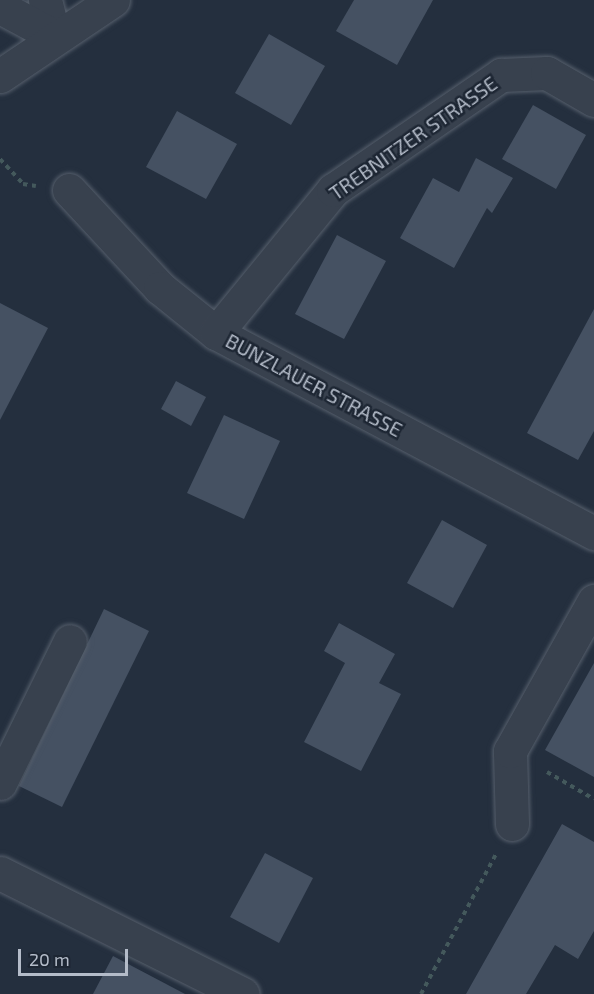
<!DOCTYPE html>
<html>
<head>
<meta charset="utf-8">
<style>
	body { margin:0 }
	#map { position:relative; width:594px; height:994px; overflow:hidden; background:#242f3e; font-family:"Exo 2",sans-serif }
	div>[style] { position:absolute }
	.building>* { inset:0; background:#455162 }
	.path>* { height:4px; margin-top:-2px; transform-origin:0; background:repeating-linear-gradient(90deg,#44595c 0 4.5px,transparent 0 9px) }
	.roads { filter:drop-shadow(0 0 2px #565f6c) drop-shadow(0 0 2px #565f6c) }
	.minor>* { height:33px; margin:-16.5px; padding:0 16.5px; transform-origin:16.5px; border-radius:16.5px; background:#38414e }
	span { translate:-50% -50%; white-space:nowrap; text-align:center; line-height:1.15; -webkit-text-stroke:5px #1d2633; paint-order:stroke }
	.street-label { font-size:20px; color:#b4bcc9 }
	.scale { position:absolute; left:18px; top:949px; width:110px; height:27px; box-sizing:border-box; border:3px solid #b4bcc9; border-top:0; padding-left:8px; font-size:18px; line-height:21px; white-space:nowrap; color:#b4bcc9; -webkit-text-stroke:4px #1d2633; paint-order:stroke }
</style>
</head>
<body>
<div id="map">
	<div class="building">
		<i style="clip-path:polygon(354px 0,433px 0,397px 65px,336px 31px)"></i>
		<i style="clip-path:polygon(269px 34px,325px 66px,291px 125px,235px 93px)"></i>
		<i style="clip-path:polygon(533px 105px,586px 135px,556px 189px,502px 159px)"></i>
		<i style="clip-path:polygon(177px 111px,237px 144px,206px 199px,146px 167px)"></i>
		<i style="clip-path:polygon(476px 158px,513px 178px,492px 213px,487px 208px,454px 268px,400px 238px,433px 178px,459px 192px)"></i>
		<i style="clip-path:polygon(337px 235px,386px 261px,344px 339px,295px 314px)"></i>
		<i style="clip-path:polygon(0 303px,48px 328px,0 420px)"></i>
		<i style="clip-path:polygon(594px 309px,594px 431px,578px 460px,527px 433px)"></i>
		<i style="clip-path:polygon(176px 381px,206px 397px,191px 426px,161px 409px)"></i>
		<i style="clip-path:polygon(224px 415px,280px 441px,244px 519px,187px 493px)"></i>
		<i style="clip-path:polygon(442px 520px,487px 545px,453px 608px,407px 583px)"></i>
		<i style="clip-path:polygon(104px 609px,149px 631px,62px 807px,19px 786px)"></i>
		<i style="clip-path:polygon(339px 623px,395px 654px,379px 683px,401px 694px,361px 771px,304px 742px,345px 663px,324px 651px)"></i>
		<i style="clip-path:polygon(594px 663px,594px 777px,545px 750px)"></i>
		<i style="clip-path:polygon(562px 824px,594px 842px,594px 931px,578px 959px,555px 945px,526px 994px,466px 994px)"></i>
		<i style="clip-path:polygon(265px 853px,313px 878px,279px 943px,230px 917px)"></i>
		<i style="clip-path:polygon(113px 956px,185px 994px,93px 994px)"></i>
	</div>
	<div class="path">
		<i style="left:0;top:159px;width:34px;rotate:47deg"></i>
		<i style="left:23px;top:184px;width:13px;rotate:9deg"></i>
		<i style="left:547px;top:772px;width:54px;rotate:29.9deg"></i>
		<i style="left:421px;top:994px;width:159px;rotate:-61.8deg"></i>
	</div>
	<div class="roads">
		<div class="minor">
			<i style="left:45px;top:0;width:37px;rotate:76deg"></i>
			<i style="left:0;top:7px;width:61px;rotate:28.2deg"></i>
			<i style="left:0;top:76px;width:136px;rotate:-33.9deg"></i>
			<i style="left:69px;top:190px;width:134px;rotate:47.1deg"></i>
			<i style="left:160px;top:288px;width:72px;rotate:38.8deg"></i>
			<i style="left:216px;top:333px;width:428px;rotate:27.9deg"></i>
			<i style="left:216px;top:333px;width:185px;rotate:-50.7deg"></i>
			<i style="left:333px;top:190px;width:204px;rotate:-34.4deg"></i>
			<i style="left:501px;top:75px;width:46px;rotate:-2.5deg"></i>
			<i style="left:547px;top:73px;width:54px;rotate:29.9deg"></i>
			<i style="left:0;top:783px;width:158px;rotate:-63.8deg"></i>
			<i style="left:512px;top:824px;width:73px;rotate:-91.6deg"></i>
			<i style="left:510px;top:751px;width:172px;rotate:-60.8deg"></i>
			<i style="left:0;top:873px;width:271px;rotate:26.5deg"></i>
		</div>
	</div>
	<div class="street-label">
		<span style="left:413px;top:138px;rotate:-35deg">TREBNITZER STRASSE</span>
		<span style="left:314px;top:385px;rotate:28deg">BUNZLAUER STRASSE</span>
	</div>
	<div class="scale">20 m</div>
</div>
</body>
</html>
